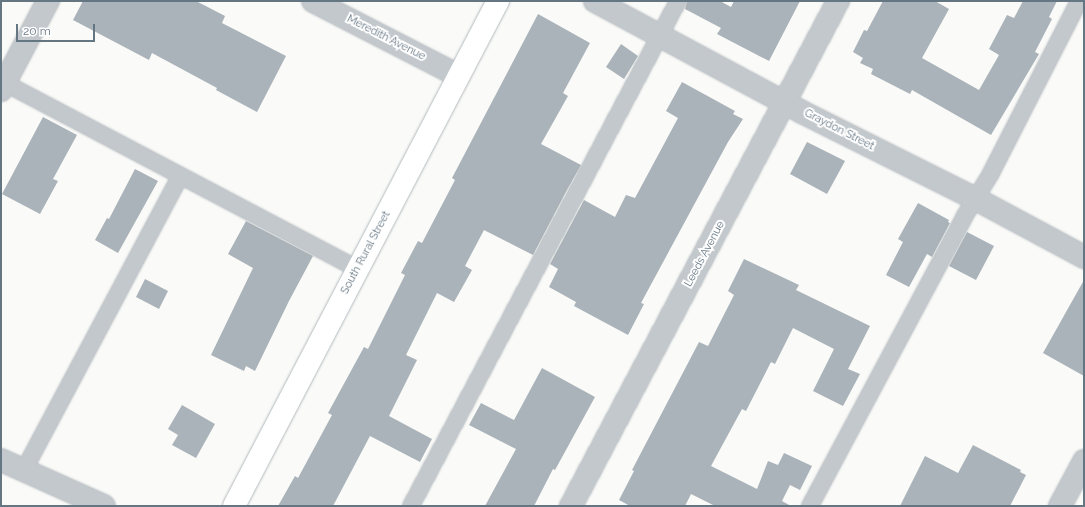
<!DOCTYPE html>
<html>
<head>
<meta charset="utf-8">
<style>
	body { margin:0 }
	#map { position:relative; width:1085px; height:507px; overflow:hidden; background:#fafaf8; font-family:Raleway,sans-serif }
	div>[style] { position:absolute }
	.building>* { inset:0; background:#aab3b9 }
	.roads { filter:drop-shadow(0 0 1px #b3babf) drop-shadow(0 0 1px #b3babf) }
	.lane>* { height:16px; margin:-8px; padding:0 8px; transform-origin:8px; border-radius:8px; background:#c3c8cc }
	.street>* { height:22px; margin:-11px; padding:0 11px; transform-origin:11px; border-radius:11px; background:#c3c8cc }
	.secondary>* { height:22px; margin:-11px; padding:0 11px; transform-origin:11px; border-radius:11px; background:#fff }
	span { translate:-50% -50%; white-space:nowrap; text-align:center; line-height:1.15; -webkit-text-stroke:4px #fff; paint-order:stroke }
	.street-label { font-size:11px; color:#657683 }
	.frame { position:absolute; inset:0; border:2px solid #657683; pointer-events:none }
	.scale { position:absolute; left:16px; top:24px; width:79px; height:18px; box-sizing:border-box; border:2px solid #657683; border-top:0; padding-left:5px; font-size:12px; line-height:14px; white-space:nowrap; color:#657683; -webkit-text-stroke:3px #fff; paint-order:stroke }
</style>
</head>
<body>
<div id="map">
	<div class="building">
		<i style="clip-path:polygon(83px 1px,196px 1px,225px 16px,222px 23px,286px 56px,257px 112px,216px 90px,217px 88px,152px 53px,149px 60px,73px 20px)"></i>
		<i style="clip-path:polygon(687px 1px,720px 1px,731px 7px,734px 1px,800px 1px,769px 61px,717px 34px,721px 28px,685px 9px)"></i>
		<i style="clip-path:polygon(883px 1px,935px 1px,949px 9px,922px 58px,979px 90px,999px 55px,989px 49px,1007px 15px,1014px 18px,1023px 1px,1057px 1px,1049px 17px,1052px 19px,1035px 52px,1039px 54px,991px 135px,912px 90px,910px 94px,871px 74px,873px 69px,860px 63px,863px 58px,853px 52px,864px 30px,867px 31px)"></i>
		<i style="clip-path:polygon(538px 14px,590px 43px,563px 93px,568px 96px,541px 144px,581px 165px,567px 190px,533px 255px,484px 230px,465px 266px,472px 270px,454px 302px,437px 293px,406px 355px,417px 360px,389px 416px,432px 439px,420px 462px,370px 436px,333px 506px,278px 506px,295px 476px,298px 478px,332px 415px,328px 413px,364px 347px,368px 349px,405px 275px,401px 273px,418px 241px,422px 243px,455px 180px,452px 178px)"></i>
		<i style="clip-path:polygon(621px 44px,638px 56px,624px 79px,606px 67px)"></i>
		<i style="clip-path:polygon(682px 82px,735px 111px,733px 114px,743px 119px,728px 142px,641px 303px,644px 304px,628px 335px,574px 306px,576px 302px,549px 287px,558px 269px,550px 264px,584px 200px,615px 217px,626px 195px,635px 198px,678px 118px,666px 111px)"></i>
		<i style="clip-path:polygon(43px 117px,77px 135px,53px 179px,58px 181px,40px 214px,2px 194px)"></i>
		<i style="clip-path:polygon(807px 142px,845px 161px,827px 194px,790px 174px)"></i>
		<i style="clip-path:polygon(135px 169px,158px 181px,118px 253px,95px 240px,107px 218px,109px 219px)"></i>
		<i style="clip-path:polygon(918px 203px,949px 220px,948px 222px,950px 223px,932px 257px,927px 254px,909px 287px,886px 275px,903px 242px,898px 239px)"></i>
		<i style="clip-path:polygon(246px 221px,313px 256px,289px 301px,255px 371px,246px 366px,244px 371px,211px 355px,253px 268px,228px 254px)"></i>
		<i style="clip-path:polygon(967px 232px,994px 246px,976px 280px,949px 266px)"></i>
		<i style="clip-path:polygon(744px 259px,799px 285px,796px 290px,870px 326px,848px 369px,860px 374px,843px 406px,813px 391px,834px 349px,793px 328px,775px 364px,771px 362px,746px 411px,742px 409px,711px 466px,757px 489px,768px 461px,778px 465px,784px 453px,812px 466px,800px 490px,790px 485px,782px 501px,791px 506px,715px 506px,691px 494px,685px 506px,630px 506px,619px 500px,634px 471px,632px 470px,699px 342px,708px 346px,734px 295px,728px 291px)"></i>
		<i style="clip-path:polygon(145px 279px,168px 291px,159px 309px,136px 297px)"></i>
		<i style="clip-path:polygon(1084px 280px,1084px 376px,1043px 353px)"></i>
		<i style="clip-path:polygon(542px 368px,595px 397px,555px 470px,553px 469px,534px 506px,485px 506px,516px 449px,469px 425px,481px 403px,514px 420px)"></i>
		<i style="clip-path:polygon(182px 405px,215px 424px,196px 458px,172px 445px,178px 435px,168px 429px)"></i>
		<i style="clip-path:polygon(973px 445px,1021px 470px,1020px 472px,1026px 475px,1010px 506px,900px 506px,925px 456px,958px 473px)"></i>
	</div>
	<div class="roads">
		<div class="lane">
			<i style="left:1px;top:81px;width:403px;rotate:27.8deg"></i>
			<i style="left:24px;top:470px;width:333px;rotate:-62deg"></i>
			<i style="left:411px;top:506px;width:571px;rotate:-62.13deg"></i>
			<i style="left:810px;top:506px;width:327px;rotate:-61.9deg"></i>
			<i style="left:964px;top:217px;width:49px;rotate:-58.2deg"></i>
			<i style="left:990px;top:175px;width:195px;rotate:-62.9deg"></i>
		</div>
		<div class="street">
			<i style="left:313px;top:1px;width:164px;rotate:27.2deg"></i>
			<i style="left:595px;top:1px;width:235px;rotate:28.2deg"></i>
			<i style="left:802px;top:112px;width:192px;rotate:26.6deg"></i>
			<i style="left:974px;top:198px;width:125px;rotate:28.2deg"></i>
			<i style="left:1px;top:90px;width:101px;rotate:-62.2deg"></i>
			<i style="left:1px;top:460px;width:113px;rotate:24.1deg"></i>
			<i style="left:571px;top:506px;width:571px;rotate:-62.13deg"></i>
			<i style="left:1060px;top:506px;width:51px;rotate:-61.9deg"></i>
		</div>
		<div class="secondary">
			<i style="left:234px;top:506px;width:570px;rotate:-62.4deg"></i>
		</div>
	</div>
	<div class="street-label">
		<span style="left:386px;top:38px;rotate:27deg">Meredith Avenue</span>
		<span style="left:839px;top:130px;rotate:27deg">Graydon Street</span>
		<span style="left:366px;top:253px;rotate:-62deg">South Rural Street</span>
		<span style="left:705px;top:254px;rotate:-62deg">Leeds Avenue</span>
	</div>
	<div class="frame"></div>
	<div class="scale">20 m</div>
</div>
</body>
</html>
